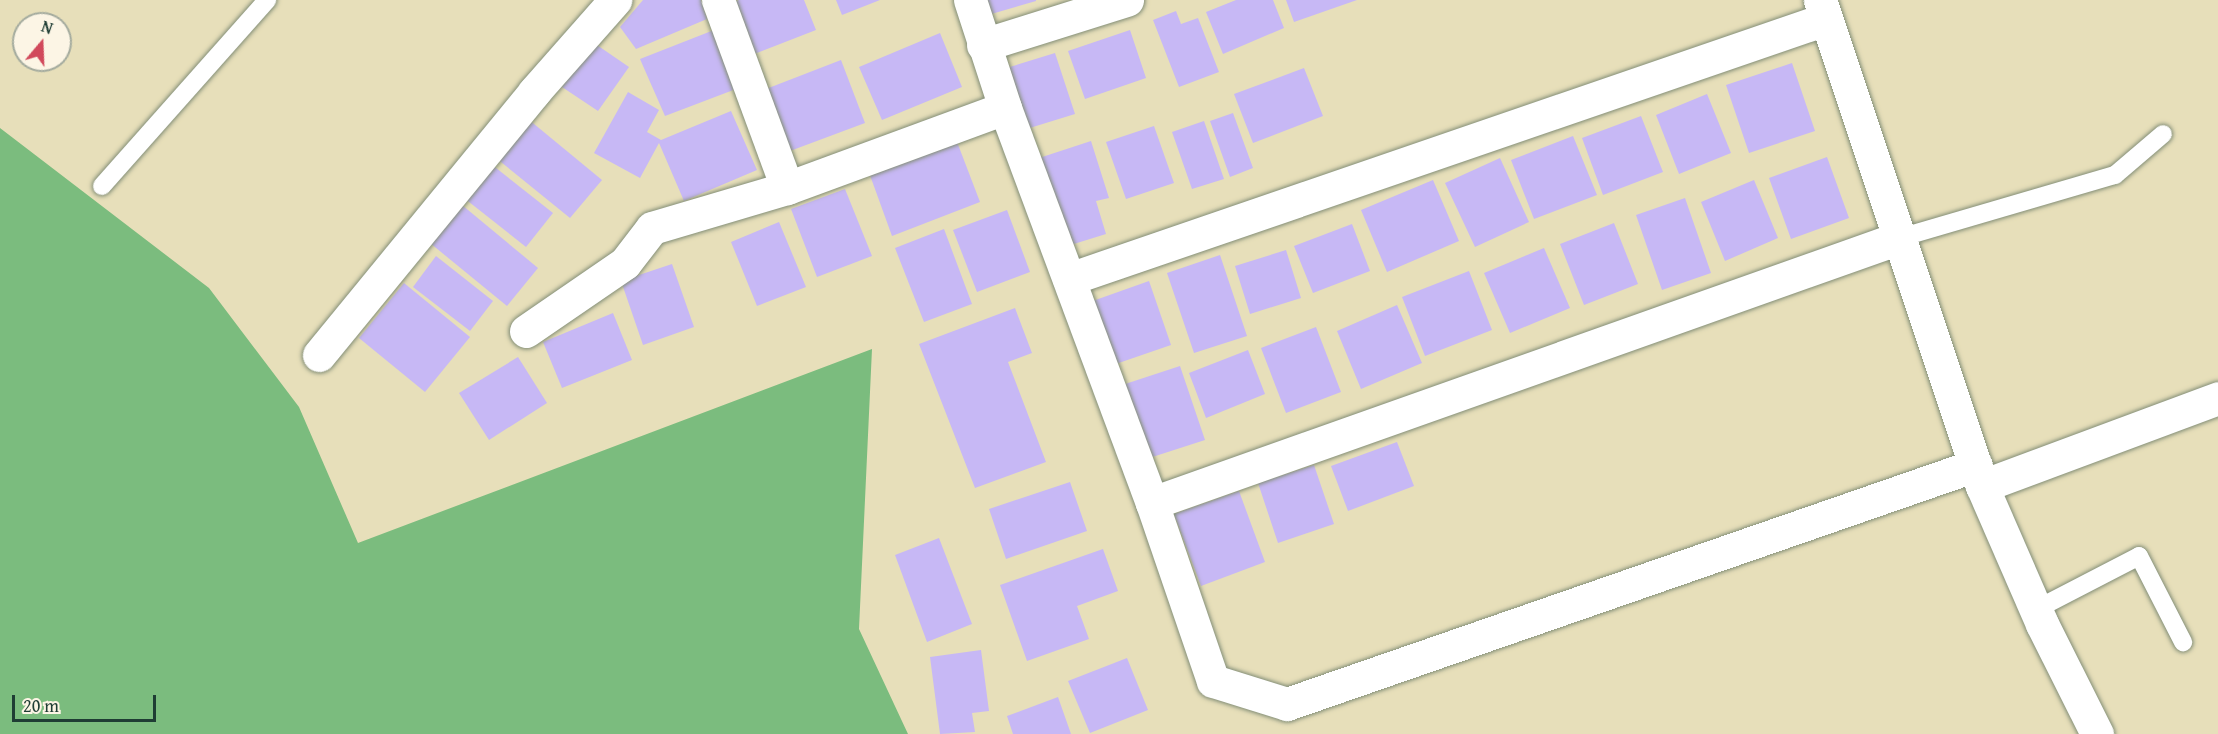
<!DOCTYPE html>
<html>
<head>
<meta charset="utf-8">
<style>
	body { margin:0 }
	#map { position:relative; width:2218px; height:734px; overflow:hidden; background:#e7dfba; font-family:"Gentium Book Plus",serif }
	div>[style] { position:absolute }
	.forest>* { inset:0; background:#7bbc7e }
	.building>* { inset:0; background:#c7b8f5 }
	.roads { filter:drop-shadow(0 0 2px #838e77) drop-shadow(0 0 2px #838e77) }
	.service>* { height:18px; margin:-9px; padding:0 9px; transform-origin:9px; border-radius:9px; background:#fff }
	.minor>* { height:33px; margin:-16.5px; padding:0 16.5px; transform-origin:16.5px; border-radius:16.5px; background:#fff }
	span { translate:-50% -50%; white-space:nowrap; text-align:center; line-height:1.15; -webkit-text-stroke:5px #fcf5e5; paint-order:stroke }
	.north { position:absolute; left:12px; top:12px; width:60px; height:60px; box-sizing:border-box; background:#fcf5e5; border:2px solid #a4ab9e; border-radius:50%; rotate:19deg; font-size:16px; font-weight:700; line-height:24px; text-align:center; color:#1f3d34 }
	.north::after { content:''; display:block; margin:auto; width:21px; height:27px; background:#d1495b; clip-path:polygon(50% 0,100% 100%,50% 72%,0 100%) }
	.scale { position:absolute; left:12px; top:695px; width:144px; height:27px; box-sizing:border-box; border:3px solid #1f3d34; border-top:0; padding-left:8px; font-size:18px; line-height:21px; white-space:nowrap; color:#1f3d34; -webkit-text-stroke:4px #fcf5e5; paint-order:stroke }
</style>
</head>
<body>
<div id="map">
	<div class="forest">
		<i style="clip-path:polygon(0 128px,209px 288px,299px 407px,358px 543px,872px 349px,859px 629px,908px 734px,0 734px)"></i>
	</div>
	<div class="building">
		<i style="clip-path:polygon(643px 0,701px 0,707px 19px,636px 49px,620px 27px)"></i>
		<i style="clip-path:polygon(739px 0,804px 0,816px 30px,749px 56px,729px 4px)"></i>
		<i style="clip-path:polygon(836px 0,880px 0,842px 15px)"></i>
		<i style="clip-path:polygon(984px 0,1036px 0,1036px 1px,988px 15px)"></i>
		<i style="clip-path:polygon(1236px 0,1273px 0,1284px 28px,1223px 54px,1206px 12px)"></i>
		<i style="clip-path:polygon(1286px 0,1357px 0,1294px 22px)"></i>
		<i style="clip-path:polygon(1176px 11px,1181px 24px,1198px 18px,1219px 72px,1179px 87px,1153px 20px)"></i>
		<i style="clip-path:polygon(714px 30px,736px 89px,665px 116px,640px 59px)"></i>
		<i style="clip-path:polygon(1130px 30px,1146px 78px,1085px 99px,1068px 51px)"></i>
		<i style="clip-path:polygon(940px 33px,962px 87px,882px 120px,859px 67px)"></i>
		<i style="clip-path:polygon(594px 43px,629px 67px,598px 111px,562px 87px)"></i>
		<i style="clip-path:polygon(1055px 53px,1075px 114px,1020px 131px,1000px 70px)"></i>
		<i style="clip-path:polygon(841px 60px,865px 123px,790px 151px,766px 89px)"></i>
		<i style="clip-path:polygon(1792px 63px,1815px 131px,1749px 153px,1726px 85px)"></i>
		<i style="clip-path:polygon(1304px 68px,1323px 116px,1253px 143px,1234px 94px)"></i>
		<i style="clip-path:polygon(628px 92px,659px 110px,647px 132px,661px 140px,731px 111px,757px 170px,684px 201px,659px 143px,640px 178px,594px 153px)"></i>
		<i style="clip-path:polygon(1707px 94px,1731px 153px,1679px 174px,1656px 115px)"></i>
		<i style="clip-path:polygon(1233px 113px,1253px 168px,1230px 177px,1210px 121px)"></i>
		<i style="clip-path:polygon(1641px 116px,1663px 172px,1603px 195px,1582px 138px)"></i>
		<i style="clip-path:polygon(528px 119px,602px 180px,570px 218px,496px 158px)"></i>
		<i style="clip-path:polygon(1204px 121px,1224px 179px,1192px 189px,1172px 132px)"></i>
		<i style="clip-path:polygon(1154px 126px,1174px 183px,1126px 199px,1106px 142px)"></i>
		<i style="clip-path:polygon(954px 134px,980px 202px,892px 236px,867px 167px)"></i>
		<i style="clip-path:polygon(1573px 136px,1597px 195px,1534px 219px,1511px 160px)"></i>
		<i style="clip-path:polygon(1091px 141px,1109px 198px,1096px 201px,1106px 234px,1061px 248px,1033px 160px)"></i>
		<i style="clip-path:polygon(1827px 157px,1849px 218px,1791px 239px,1769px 178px)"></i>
		<i style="clip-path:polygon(1500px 158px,1529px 222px,1475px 247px,1445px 183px)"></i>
		<i style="clip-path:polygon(491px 164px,553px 213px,526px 247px,464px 198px)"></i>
		<i style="clip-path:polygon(1433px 180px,1459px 241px,1387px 272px,1361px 210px)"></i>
		<i style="clip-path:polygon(1754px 180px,1778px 238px,1725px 261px,1701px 202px)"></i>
		<i style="clip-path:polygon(845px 189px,872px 256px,817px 277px,791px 209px)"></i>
		<i style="clip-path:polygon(1685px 198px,1711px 273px,1662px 290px,1636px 215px)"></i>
		<i style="clip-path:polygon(462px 205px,538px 268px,507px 306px,430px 243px)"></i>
		<i style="clip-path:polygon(1007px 210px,1030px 272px,977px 292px,953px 230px)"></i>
		<i style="clip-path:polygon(779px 222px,806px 287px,757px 306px,731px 242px)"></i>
		<i style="clip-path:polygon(1614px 223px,1638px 284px,1584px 305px,1560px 244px)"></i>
		<i style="clip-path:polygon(1352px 224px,1370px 271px,1313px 293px,1294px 246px)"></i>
		<i style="clip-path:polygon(944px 229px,972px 304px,924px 322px,895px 248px)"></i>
		<i style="clip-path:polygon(1544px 248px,1570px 308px,1510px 333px,1484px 273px)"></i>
		<i style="clip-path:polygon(1286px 250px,1301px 298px,1250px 314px,1235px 266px)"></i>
		<i style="clip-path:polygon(1220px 255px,1247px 336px,1194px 353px,1167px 273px)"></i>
		<i style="clip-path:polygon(436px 256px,493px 301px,470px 331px,413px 287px)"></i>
		<i style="clip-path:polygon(672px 264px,694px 327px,643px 345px,621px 281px)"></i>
		<i style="clip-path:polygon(1469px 271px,1492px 330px,1425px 356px,1402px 297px)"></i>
		<i style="clip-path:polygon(1149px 281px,1171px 345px,1110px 366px,1087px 303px)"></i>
		<i style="clip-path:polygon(404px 283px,470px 337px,425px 392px,359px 338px)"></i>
		<i style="clip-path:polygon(1397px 305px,1422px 363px,1361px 389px,1337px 331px)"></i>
		<i style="clip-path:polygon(1015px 308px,1032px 353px,1008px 362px,1046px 462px,975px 488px,919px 344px)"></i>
		<i style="clip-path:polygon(613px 313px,632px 360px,562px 388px,543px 342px)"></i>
		<i style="clip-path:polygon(1316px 327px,1341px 392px,1286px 413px,1261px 348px)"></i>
		<i style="clip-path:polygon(1248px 350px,1265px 394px,1206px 418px,1189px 373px)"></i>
		<i style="clip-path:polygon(518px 357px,547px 403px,489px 440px,459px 393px)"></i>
		<i style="clip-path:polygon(1180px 366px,1205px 440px,1140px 461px,1116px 387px)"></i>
		<i style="clip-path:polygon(1397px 442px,1414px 486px,1348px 511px,1331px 466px)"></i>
		<i style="clip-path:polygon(1314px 465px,1334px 524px,1278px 543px,1258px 483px)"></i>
		<i style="clip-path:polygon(1070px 482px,1087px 531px,1006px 559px,989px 509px)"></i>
		<i style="clip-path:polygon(1239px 491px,1265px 562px,1201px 586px,1174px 514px)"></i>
		<i style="clip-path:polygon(939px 538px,972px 624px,927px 642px,895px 555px)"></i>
		<i style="clip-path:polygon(1103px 549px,1118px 591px,1077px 606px,1089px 639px,1027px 661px,1000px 585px)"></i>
		<i style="clip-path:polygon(981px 650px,989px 711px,972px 713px,975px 732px,940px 734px,930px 657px)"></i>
		<i style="clip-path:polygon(1127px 658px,1148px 710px,1090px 733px,1068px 681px)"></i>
		<i style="clip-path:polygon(1058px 697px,1071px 734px,1013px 734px,1007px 716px)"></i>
	</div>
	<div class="roads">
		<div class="service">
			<i style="left:102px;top:186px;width:249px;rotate:-48.4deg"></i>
			<i style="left:1899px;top:238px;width:225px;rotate:-16.3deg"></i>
			<i style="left:2115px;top:175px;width:63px;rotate:-40.5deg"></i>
			<i style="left:2035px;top:610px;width:117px;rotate:-27.4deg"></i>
			<i style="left:2139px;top:556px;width:97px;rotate:62.9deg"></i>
		</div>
		<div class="minor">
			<i style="left:718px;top:0;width:200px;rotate:69.8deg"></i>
			<i style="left:970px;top:0;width:114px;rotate:72deg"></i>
			<i style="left:1005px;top:108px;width:421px;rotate:69.6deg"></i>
			<i style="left:1152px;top:503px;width:188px;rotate:71.1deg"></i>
			<i style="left:1213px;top:681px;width:77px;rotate:17.3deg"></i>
			<i style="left:1287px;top:704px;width:729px;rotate:-19.13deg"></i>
			<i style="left:1820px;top:0;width:512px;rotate:71.57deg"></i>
			<i style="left:1982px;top:486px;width:150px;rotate:66.5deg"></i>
			<i style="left:2042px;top:624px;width:123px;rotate:63.4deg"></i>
			<i style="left:983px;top:45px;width:151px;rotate:-17.4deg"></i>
			<i style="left:1069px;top:279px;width:800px;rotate:-18.96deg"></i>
			<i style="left:526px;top:331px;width:120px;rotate:-34.5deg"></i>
			<i style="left:625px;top:263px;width:44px;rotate:-52.4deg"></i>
			<i style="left:652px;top:228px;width:141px;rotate:-16.5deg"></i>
			<i style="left:787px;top:188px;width:232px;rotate:-20.2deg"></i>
			<i style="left:319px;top:355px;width:340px;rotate:-50.7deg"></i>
			<i style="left:534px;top:92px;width:123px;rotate:-48.6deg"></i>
			<i style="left:1982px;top:486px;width:252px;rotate:-20.4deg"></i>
			<i style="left:1152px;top:503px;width:793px;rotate:-19.53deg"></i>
		</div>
	</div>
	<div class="north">N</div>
	<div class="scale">20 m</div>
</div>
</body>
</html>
